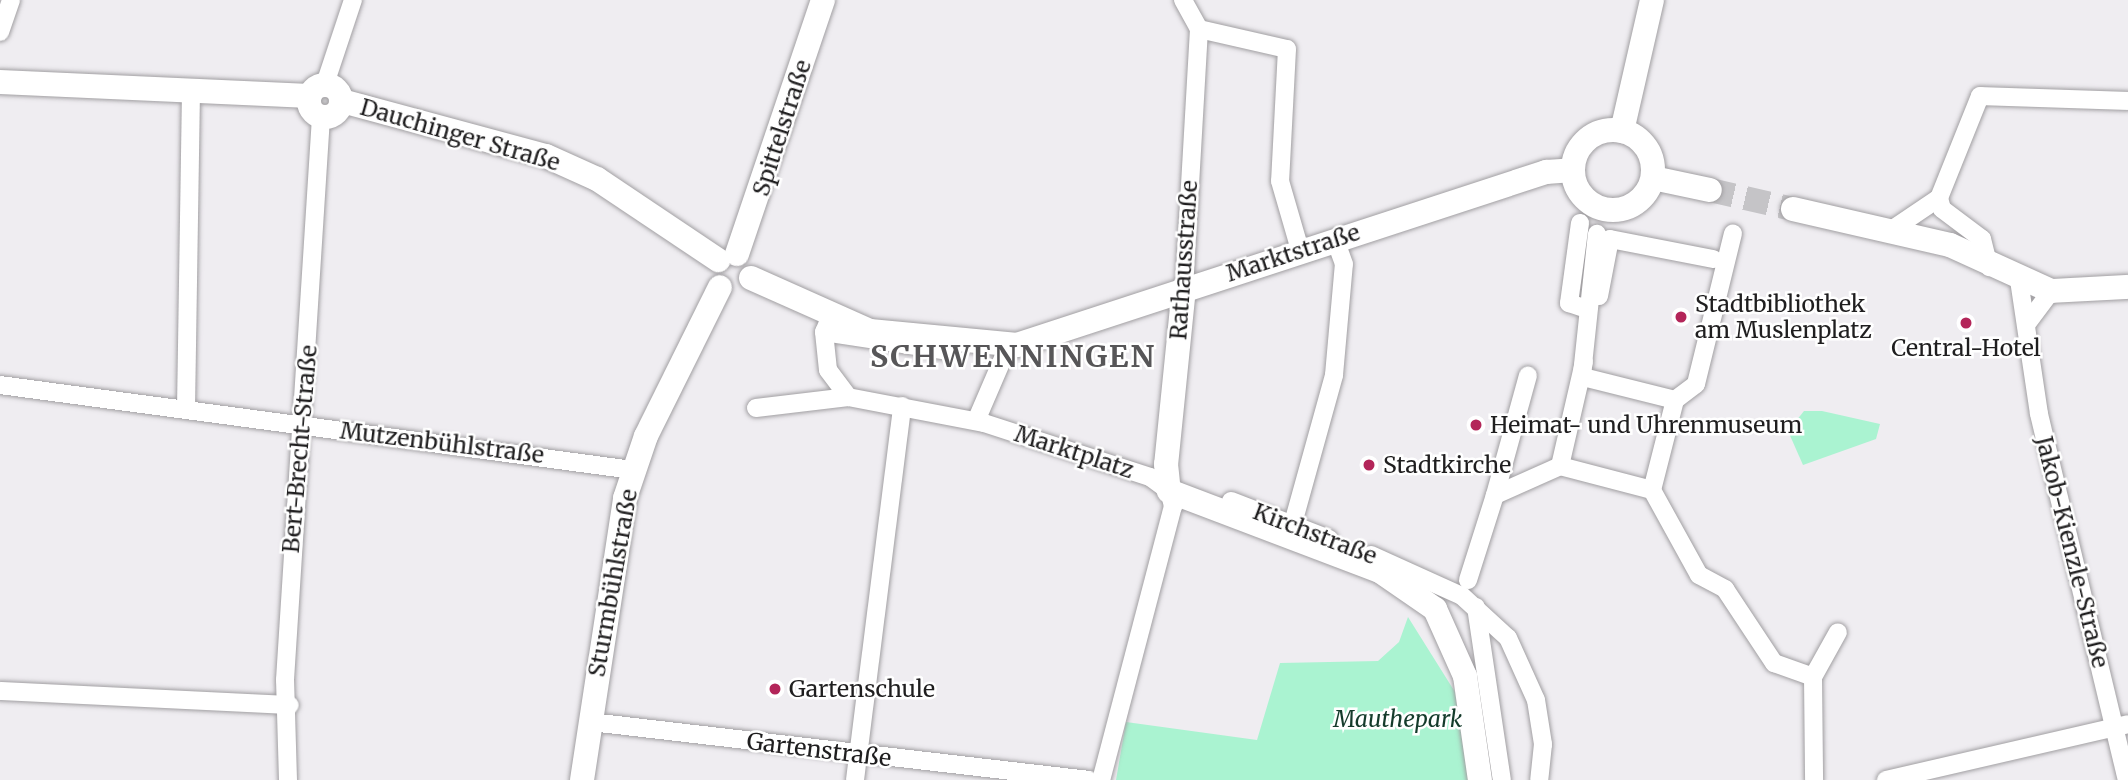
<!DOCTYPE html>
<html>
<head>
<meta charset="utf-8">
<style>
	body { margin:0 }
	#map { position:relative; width:2128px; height:780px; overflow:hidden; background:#efedf1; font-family:Merriweather,serif }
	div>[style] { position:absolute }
	.green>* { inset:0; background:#aaf3d1 }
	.secondary-tunnel>* { height:24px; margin-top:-12px; transform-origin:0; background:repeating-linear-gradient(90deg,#c5c4c7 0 24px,transparent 0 36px) }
	.roads { filter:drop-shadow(0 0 2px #a19fa2) drop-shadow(0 0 2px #a19fa2) }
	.street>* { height:18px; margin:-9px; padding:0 9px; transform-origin:9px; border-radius:9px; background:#fff }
	.secondary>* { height:24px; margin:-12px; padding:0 12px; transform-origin:12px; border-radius:12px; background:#fff }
	.secondary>.ring { margin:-12px; padding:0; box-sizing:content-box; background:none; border:24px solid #fff; border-radius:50% }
	.dots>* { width:19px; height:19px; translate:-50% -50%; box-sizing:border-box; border:4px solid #fff; border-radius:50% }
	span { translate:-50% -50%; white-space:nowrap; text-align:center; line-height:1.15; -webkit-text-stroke:5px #fff; paint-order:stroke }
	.street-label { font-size:23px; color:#1f1e1f }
	.poi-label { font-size:23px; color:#1f1e1f }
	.left { translate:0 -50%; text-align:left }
	.park-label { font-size:23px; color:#143b2b; font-style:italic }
	.district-label { font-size:30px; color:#575658; font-weight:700; letter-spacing:2px }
</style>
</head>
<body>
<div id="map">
	<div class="green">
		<i style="clip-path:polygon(1804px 411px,1822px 411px,1880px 424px,1876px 439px,1803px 465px,1788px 431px)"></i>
		<i style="clip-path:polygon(1408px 617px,1455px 692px,1468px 780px,1116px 780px,1126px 722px,1257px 740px,1280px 663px,1378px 661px,1399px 642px)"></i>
	</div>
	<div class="secondary-tunnel">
		<i style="left:1710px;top:190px;width:85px;rotate:12.9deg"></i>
	</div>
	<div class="roads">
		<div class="street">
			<i style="left:1183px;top:0;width:33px;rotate:61deg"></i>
			<i style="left:1199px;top:29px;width:259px;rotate:93.3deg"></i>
			<i style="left:1199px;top:29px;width:90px;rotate:12.8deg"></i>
			<i style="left:1287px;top:49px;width:132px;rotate:93deg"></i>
			<i style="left:1280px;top:181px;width:72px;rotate:73.8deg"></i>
			<i style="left:0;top:32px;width:34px;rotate:-71deg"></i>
			<i style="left:325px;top:84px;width:89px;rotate:-71.6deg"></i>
			<i style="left:1939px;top:198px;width:11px;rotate:75deg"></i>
			<i style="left:1942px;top:209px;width:50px;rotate:36.9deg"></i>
			<i style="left:1982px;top:239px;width:29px;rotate:76deg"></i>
			<i style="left:1580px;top:223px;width:81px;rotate:97.8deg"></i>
			<i style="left:1569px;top:303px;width:18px;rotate:19deg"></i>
			<i style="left:1890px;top:231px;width:59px;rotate:-34deg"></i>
			<i style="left:1939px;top:198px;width:110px;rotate:-68.1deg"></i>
			<i style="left:1980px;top:96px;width:148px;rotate:1.9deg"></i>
			<i style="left:2019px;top:280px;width:135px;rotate:81.5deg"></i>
			<i style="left:2039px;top:414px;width:376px;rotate:76.5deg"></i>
			<i style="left:1599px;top:296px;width:58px;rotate:-79.1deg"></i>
			<i style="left:1610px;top:239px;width:105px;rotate:11deg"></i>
			<i style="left:830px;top:318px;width:15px;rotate:113deg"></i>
			<i style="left:824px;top:332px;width:38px;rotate:84deg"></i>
			<i style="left:828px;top:370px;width:34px;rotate:53deg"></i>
			<i style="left:848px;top:397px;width:138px;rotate:10.8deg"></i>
			<i style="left:984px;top:423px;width:175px;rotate:18deg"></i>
			<i style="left:1150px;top:477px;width:24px;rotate:36deg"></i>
			<i style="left:1169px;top:491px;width:16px;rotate:75deg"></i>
			<i style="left:1173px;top:506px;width:283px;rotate:104.7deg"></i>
			<i style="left:2028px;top:322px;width:39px;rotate:-53deg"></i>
			<i style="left:824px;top:332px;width:125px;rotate:8.7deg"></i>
			<i style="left:1582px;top:374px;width:141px;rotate:-83.9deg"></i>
			<i style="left:1583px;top:377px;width:95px;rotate:14deg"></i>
			<i style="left:1675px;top:400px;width:93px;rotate:104.3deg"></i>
			<i style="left:1652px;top:490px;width:95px;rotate:-165.4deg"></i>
			<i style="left:1560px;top:466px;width:107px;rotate:-77deg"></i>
			<i style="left:0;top:385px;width:639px;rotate:7.65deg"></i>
			<i style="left:1675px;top:400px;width:26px;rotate:-37deg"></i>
			<i style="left:1696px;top:384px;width:155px;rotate:-76.2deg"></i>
			<i style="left:756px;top:408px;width:93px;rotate:-6.8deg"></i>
			<i style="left:186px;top:409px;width:321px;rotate:-89.1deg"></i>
			<i style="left:976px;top:421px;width:71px;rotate:-66.7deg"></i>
			<i style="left:1004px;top:356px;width:17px;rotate:-40deg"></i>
			<i style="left:1652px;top:490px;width:97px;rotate:61.1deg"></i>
			<i style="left:1699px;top:575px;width:30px;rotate:28deg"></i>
			<i style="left:1725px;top:589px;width:89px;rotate:56.5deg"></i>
			<i style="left:1774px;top:663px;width:41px;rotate:19.7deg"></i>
			<i style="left:1813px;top:677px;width:103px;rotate:89.4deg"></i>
			<i style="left:1495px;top:495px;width:124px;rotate:-74.6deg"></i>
			<i style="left:1231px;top:501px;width:105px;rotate:21.2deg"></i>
			<i style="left:1290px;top:534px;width:165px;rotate:-74.5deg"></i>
			<i style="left:1334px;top:375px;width:111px;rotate:-84.9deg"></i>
			<i style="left:1344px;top:264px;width:27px;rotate:-110deg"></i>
			<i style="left:1371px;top:555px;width:100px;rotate:24.3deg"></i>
			<i style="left:1462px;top:596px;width:62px;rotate:42.4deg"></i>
			<i style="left:1508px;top:638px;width:68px;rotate:65.7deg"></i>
			<i style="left:1536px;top:700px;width:45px;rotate:81deg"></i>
			<i style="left:1543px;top:744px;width:36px;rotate:96deg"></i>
			<i style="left:1468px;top:580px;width:89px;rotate:-72.4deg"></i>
			<i style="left:1495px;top:495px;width:71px;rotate:-24deg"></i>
			<i style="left:1476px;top:607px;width:175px;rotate:81.5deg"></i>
			<i style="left:1813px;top:677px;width:51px;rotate:-60.9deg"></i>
			<i style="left:0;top:691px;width:290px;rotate:2.8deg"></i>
			<i style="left:591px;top:722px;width:501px;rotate:6.64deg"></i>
			<i style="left:288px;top:780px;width:100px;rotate:-91.7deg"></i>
			<i style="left:285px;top:680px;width:564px;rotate:-86.34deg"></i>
			<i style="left:855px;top:780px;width:377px;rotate:-82.8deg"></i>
			<i style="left:1886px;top:780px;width:248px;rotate:-13deg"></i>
		</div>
		<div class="secondary">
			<i style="left:0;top:82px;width:310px;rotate:2.6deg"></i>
			<i class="ring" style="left:309px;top:85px;width:8px;height:8px"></i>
			<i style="left:342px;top:101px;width:211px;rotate:15.1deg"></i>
			<i style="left:546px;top:156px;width:56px;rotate:24.3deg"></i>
			<i style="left:597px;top:179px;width:146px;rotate:33.8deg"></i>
			<i class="ring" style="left:1573px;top:130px;width:56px;height:56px"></i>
			<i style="left:1622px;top:131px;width:134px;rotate:-77.1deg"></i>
			<i style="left:1653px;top:178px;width:58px;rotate:11.9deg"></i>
			<i style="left:1793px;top:209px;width:161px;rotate:12.9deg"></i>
			<i style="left:1950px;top:245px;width:111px;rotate:24.5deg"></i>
			<i style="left:2051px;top:291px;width:77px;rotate:-3deg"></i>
			<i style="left:737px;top:254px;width:268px;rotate:-71.3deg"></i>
			<i style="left:751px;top:278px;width:130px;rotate:24deg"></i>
			<i style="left:870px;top:331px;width:148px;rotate:5.4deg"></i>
			<i style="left:1017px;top:345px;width:557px;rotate:-18.11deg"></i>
			<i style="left:1546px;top:172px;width:27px;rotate:-4deg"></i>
			<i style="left:1184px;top:288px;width:177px;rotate:95.8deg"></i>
			<i style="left:1166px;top:464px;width:27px;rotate:84deg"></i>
			<i style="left:1169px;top:491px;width:226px;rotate:20.8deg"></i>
			<i style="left:1380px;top:571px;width:67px;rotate:34.6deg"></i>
			<i style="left:1435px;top:609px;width:73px;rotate:65.9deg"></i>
			<i style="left:1465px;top:676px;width:105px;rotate:81.8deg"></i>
			<i style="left:582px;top:780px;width:285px;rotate:-81.3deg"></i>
			<i style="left:625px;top:498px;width:65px;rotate:-71.3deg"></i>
			<i style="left:646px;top:436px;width:166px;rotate:-63.6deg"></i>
		</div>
	</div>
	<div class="dots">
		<i style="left:1681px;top:317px;background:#b32559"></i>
		<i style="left:1966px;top:323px;background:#b32559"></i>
		<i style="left:1476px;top:425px;background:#b32559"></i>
		<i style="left:1369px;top:465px;background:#b32559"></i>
		<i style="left:775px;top:689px;background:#b32559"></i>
	</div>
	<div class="street-label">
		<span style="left:782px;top:128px;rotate:-72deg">Spittelstraße</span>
		<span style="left:460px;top:135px;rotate:16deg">Dauchinger Straße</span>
		<span style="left:1293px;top:253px;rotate:-18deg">Marktstraße</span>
		<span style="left:1184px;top:260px;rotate:-86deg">Rathausstraße</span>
		<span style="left:442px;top:443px;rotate:7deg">Mutzenbühlstraße</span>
		<span style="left:300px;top:449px;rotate:-85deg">Bert-Brecht-Straße</span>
		<span style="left:1074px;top:452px;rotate:18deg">Marktplatz</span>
		<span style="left:1315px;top:534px;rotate:21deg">Kirchstraße</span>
		<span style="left:2072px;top:552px;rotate:76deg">Jakob-Kienzle-Straße</span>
		<span style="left:613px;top:583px;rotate:-80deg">Sturmbühlstraße</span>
		<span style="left:819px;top:750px;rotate:7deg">Gartenstraße</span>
	</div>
	<div class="poi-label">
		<span class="left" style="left:1695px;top:317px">Stadtbibliothek<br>am Muslenplatz</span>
		<span style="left:1966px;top:348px">Central-Hotel</span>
		<span class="left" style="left:1490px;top:425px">Heimat- und Uhrenmuseum</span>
		<span class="left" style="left:1383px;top:465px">Stadtkirche</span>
		<span class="left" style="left:789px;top:689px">Gartenschule</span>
	</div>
	<div class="park-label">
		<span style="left:1398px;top:719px">Mauthepark</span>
	</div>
	<div class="district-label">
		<span style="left:1013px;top:356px">SCHWENNINGEN</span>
	</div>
</div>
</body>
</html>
